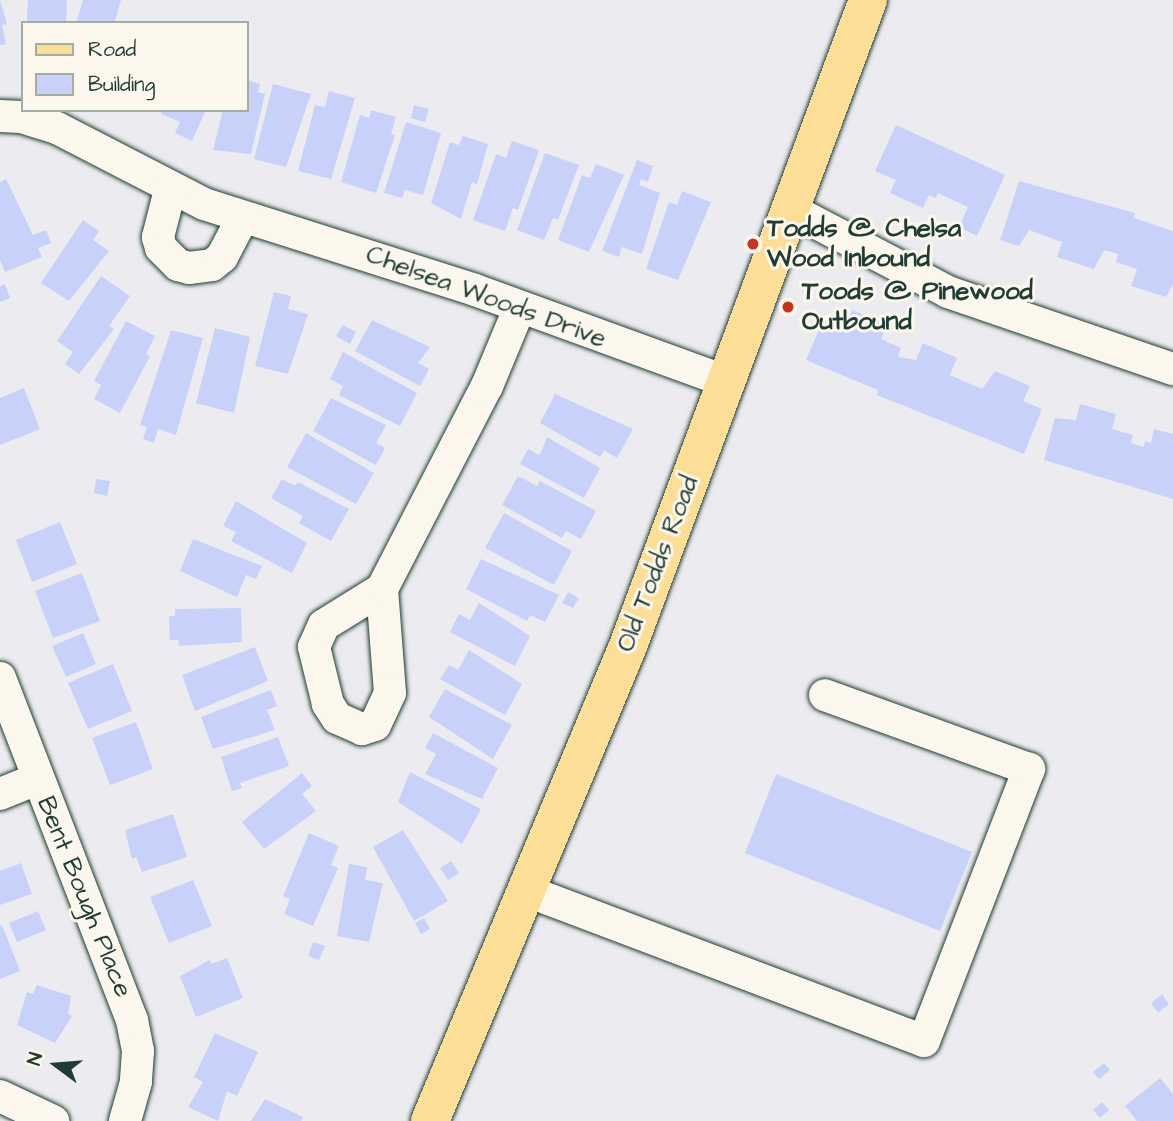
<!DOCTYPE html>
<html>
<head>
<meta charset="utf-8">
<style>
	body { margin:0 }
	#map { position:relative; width:1173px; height:1121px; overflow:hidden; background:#ececf0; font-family:"Architects Daughter",sans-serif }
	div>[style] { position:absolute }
	.building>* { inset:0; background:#c8d1f9 }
	.roads { filter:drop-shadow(0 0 2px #1f3d34) drop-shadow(0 0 2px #1f3d34) }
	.minor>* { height:32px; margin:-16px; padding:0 16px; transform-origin:16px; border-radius:16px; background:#fbf7ec }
	.major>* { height:38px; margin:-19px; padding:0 19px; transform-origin:19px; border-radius:19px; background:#fdde96 }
	.dots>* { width:19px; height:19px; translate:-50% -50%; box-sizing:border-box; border:4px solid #fbf7ec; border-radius:50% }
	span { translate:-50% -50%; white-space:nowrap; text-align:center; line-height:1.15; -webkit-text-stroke:6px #fbf7ec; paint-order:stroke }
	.poi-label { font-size:26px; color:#1f3d34; font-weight:700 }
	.left { translate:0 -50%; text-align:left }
	.street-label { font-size:26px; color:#1f3d34 }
	.legend { position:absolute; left:21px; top:21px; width:228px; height:91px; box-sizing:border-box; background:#fbf7ec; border:2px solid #a3ada2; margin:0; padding:9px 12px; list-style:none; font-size:21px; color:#1f3d34 }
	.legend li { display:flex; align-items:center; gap:14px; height:35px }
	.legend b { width:35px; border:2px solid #a3ada2 }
	.north { position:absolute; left:21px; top:1030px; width:70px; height:70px; -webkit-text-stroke:5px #fbf7ec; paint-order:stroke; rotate:286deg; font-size:19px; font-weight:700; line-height:28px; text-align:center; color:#1f3d34 }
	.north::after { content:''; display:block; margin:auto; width:24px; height:32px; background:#1f3d34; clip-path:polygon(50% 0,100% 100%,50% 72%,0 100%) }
</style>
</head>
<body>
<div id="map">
	<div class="building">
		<i style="clip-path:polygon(0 0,7px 24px,2px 25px,6px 44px,0 45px)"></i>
		<i style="clip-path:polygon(28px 0,67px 0,66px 23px,27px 23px)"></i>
		<i style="clip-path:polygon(83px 0,121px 0,115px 21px,120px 23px,76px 23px)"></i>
		<i style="clip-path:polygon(247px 80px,260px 84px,258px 92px,265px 94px,251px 154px,213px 150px,223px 110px,247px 110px)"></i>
		<i style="clip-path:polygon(273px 84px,311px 94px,286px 167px,254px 159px)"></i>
		<i style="clip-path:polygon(329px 91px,355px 98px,331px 179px,298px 171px,315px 105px,325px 107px)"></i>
		<i style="clip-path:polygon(414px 105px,429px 109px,425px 122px,411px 118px)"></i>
		<i style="clip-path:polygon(163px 110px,206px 110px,192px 141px,175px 133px,180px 122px,161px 114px)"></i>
		<i style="clip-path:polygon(371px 110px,396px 117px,391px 134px,395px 135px,376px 193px,341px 182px,360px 115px,369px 118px)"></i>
		<i style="clip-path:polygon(406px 122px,441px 133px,423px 195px,405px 190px,402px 198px,384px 193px)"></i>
		<i style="clip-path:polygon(896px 125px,1005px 175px,977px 236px,959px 227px,968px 207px,938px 193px,936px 198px,929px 195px,923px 208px,890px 193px,896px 180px,875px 171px)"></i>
		<i style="clip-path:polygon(463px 136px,488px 144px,477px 184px,472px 182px,461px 219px,431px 203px,450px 142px,459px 145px)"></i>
		<i style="clip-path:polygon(512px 141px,539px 150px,518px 210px,513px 208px,505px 231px,473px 220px,496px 154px,506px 158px)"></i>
		<i style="clip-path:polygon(545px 153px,579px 165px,558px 220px,553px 218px,544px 240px,517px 230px)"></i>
		<i style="clip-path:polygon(637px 160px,653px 166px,648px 182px,641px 179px,639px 185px,660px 193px,642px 254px,622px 247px,619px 257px,602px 251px)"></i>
		<i style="clip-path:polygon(596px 164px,624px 175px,589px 252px,558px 240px,582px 175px,590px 178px)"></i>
		<i style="clip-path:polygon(6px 179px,33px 235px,46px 230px,51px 243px,38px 248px,42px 257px,5px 272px,0 260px,0 182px)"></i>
		<i style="clip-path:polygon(1019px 181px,1135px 213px,1134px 218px,1173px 231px,1173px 284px,1166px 297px,1131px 286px,1137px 269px,1116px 262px,1118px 254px,1104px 250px,1094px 269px,1057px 257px,1062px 242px,1029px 230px,1019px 246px,1000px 240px)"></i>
		<i style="clip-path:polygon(682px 191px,711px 202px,678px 280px,646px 269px,669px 202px,677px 205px)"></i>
		<i style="clip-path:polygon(83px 220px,99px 231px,93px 240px,109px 251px,69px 301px,41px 283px)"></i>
		<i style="clip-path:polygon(101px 276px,130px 296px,109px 326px,114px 329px,79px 374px,65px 364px,73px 352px,57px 341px)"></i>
		<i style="clip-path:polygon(5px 284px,10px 298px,0 302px,0 286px)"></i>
		<i style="clip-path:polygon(274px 292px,291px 296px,288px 309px,308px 314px,288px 374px,255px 366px)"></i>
		<i style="clip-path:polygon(852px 310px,887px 324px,881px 339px,901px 348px,898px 357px,916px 360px,923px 343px,957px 358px,950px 375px,982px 389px,995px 371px,1030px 386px,1023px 401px,1042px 409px,1024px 454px,877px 395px,878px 390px,806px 360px,823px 320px,839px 327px,841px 320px,847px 323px)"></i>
		<i style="clip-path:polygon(372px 320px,430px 347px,418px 363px,429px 369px,420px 386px,355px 351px)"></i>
		<i style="clip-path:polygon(126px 321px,155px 336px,146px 354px,150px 356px,120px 413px,94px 399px,101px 385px,94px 381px)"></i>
		<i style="clip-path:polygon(343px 325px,356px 332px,350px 344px,336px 336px)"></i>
		<i style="clip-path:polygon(215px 328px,250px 337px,234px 413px,196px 403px)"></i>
		<i style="clip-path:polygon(171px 330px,203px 338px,176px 435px,158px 429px,154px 443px,143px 439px,147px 427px,140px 425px)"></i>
		<i style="clip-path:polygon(343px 352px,417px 393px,400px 426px,339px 395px,343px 386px,330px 379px)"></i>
		<i style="clip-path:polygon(24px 388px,40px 429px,0 445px,0 398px)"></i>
		<i style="clip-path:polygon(555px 394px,633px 429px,617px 458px,604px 450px,600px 457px,540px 423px)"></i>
		<i style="clip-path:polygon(331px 398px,386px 425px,376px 443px,385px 448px,376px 465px,313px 431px)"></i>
		<i style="clip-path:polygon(1080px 404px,1116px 414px,1112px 429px,1133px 435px,1131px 443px,1144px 447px,1145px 441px,1151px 443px,1154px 429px,1173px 434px,1173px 499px,1044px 460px,1055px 418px,1076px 420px)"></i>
		<i style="clip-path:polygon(306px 433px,374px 473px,356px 504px,287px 467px)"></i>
		<i style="clip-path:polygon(547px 437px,600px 468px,584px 498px,520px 464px,528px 449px,540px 455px)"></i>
		<i style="clip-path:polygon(518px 476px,537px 486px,540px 481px,596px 511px,581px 539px,566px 531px,562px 538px,502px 505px)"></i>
		<i style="clip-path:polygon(96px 479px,110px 481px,107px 496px,94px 493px)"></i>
		<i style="clip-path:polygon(282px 479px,295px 486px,298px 482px,349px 509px,331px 541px,299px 523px,303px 516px,271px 498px)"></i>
		<i style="clip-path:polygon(236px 501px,307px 543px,292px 573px,231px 541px,236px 532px,223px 526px)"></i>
		<i style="clip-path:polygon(504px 513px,572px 551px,554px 585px,485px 548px)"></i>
		<i style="clip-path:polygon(60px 522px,77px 564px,32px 582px,16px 540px)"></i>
		<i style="clip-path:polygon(193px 539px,262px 566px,256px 579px,246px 575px,237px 597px,180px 571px)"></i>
		<i style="clip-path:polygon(481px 559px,559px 595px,545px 622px,530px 615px,527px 621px,466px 589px)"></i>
		<i style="clip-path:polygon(82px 573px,100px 621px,53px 638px,35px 591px)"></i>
		<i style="clip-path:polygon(568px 592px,579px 598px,573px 608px,562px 603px)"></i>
		<i style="clip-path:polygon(479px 603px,530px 636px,515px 666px,450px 632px,459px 614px,470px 620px)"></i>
		<i style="clip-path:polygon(241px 608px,242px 642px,179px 646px,178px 640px,170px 640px,169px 616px,175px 616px,175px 609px)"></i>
		<i style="clip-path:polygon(83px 633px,96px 664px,66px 677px,52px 646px)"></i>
		<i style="clip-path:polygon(255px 647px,268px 681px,195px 711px,182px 675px)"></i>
		<i style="clip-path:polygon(469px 650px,522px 684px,505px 715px,440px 679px,449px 665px,458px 670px)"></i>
		<i style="clip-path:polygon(113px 664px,132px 711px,88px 729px,68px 683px)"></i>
		<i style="clip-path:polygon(445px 689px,512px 725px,493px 759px,429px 717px)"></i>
		<i style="clip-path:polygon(271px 690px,277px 706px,267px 710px,275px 730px,213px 749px,201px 717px)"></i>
		<i style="clip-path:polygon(136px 722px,153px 769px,110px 785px,92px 738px)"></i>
		<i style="clip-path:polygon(433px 733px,498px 768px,482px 799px,425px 774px,436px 754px,425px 748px)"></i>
		<i style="clip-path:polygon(278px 737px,289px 766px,240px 783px,242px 788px,232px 791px,221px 757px)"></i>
		<i style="clip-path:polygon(410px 772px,481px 809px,462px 844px,398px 802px)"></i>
		<i style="clip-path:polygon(302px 773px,312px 786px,302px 794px,316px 811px,264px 849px,242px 822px)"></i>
		<i style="clip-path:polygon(776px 774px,972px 852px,940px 931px,745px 853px)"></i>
		<i style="clip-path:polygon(173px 814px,187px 857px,142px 872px,136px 857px,132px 859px,125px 830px)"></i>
		<i style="clip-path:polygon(403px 830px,448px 901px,414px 921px,373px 847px)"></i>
		<i style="clip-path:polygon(309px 833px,339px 846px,331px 865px,338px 868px,313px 926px,284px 914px,290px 899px,283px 896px)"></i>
		<i style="clip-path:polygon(451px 861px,459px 873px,448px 880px,440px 868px)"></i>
		<i style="clip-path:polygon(21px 863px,32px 894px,0 905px,0 871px)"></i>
		<i style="clip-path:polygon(349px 864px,367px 867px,365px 880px,383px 883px,369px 942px,337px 936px)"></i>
		<i style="clip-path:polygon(193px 880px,212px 926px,169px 943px,150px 897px)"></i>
		<i style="clip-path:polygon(38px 911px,46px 930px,17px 942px,9px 923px)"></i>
		<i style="clip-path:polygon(424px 918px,430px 929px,421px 934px,415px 923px)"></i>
		<i style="clip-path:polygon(2px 925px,20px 971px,0 979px,0 926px)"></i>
		<i style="clip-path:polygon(313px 942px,325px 946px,319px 960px,308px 956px)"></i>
		<i style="clip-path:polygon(227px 958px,243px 998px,196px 1017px,180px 976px,210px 960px,211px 964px)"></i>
		<i style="clip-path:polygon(37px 985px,71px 996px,68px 1014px,72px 1016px,55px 1043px,17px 1025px,27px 992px,33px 994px)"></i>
		<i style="clip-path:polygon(1162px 994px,1169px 1004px,1158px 1013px,1151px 1003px)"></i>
		<i style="clip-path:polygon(215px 1033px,258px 1052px,237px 1096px,227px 1091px,218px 1121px,188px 1107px,203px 1082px,194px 1077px)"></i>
		<i style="clip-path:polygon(1104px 1063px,1110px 1070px,1099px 1079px,1093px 1072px)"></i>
		<i style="clip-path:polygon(1160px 1078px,1173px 1094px,1173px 1121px,1137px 1121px,1125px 1106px)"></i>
		<i style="clip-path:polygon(265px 1099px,303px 1117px,301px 1121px,251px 1121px)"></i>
		<i style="clip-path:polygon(1102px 1102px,1109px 1110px,1100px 1118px,1093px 1110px)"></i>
	</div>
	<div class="roads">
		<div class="minor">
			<i style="left:0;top:116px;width:21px;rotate:3deg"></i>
			<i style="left:21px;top:117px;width:38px;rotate:17deg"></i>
			<i style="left:57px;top:128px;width:165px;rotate:27.3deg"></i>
			<i style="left:204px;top:204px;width:284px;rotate:17.6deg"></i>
			<i style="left:475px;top:290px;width:269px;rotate:20deg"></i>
			<i style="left:170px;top:190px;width:49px;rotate:104.3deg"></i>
			<i style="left:158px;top:237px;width:11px;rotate:75deg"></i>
			<i style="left:161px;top:248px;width:24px;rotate:45deg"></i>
			<i style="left:178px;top:265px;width:11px;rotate:15deg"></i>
			<i style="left:189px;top:268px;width:23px;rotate:-7deg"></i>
			<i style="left:212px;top:265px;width:13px;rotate:-39deg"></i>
			<i style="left:222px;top:257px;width:45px;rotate:-62.3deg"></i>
			<i style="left:790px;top:209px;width:178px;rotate:27.7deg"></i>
			<i style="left:948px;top:292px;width:238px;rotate:18.9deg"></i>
			<i style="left:382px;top:589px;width:104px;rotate:85.6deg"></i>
			<i style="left:390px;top:693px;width:35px;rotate:115deg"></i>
			<i style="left:375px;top:725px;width:14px;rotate:163deg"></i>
			<i style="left:362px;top:729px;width:27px;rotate:-156deg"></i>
			<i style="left:337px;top:718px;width:17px;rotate:-123deg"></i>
			<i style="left:328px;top:704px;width:59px;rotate:-103.8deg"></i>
			<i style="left:314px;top:647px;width:24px;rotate:-66deg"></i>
			<i style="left:324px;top:625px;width:68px;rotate:-31.8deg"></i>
			<i style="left:382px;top:589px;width:229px;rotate:-62.7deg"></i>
			<i style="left:487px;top:386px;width:83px;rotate:-67.4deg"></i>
			<i style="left:0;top:678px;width:367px;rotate:68.9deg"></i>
			<i style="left:132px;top:1020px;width:32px;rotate:79deg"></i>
			<i style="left:138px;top:1051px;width:31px;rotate:94deg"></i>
			<i style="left:136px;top:1082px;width:41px;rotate:105.8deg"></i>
			<i style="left:0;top:794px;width:40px;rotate:-22deg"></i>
			<i style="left:527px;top:891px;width:424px;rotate:20.7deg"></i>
			<i style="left:924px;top:1041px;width:292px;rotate:-68.9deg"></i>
			<i style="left:1029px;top:769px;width:217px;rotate:-160.1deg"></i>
			<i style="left:0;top:1096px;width:59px;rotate:25.3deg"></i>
		</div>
		<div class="major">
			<i style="left:430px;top:1121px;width:515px;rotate:-67.37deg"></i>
			<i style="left:628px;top:646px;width:689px;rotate:-69.62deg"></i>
		</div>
	</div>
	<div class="dots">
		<i style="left:753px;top:244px;background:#c8321e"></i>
		<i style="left:788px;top:307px;background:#c8321e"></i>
	</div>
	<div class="poi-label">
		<span class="left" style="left:767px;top:244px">Todds @ Chelsa<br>Wood Inbound</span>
		<span class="left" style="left:802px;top:307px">Toods @ Pinewood<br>Outbound</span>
	</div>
	<div class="street-label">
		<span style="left:486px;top:297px;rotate:20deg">Chelsea Woods Drive</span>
		<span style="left:658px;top:564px;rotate:-69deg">Old Todds Road</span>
		<span style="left:84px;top:897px;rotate:68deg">Bent Bough Place</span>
	</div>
	<ul class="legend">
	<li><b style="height:9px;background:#fdde96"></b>Road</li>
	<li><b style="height:19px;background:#c8d1f9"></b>Building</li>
	</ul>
	<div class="north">N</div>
</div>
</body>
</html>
